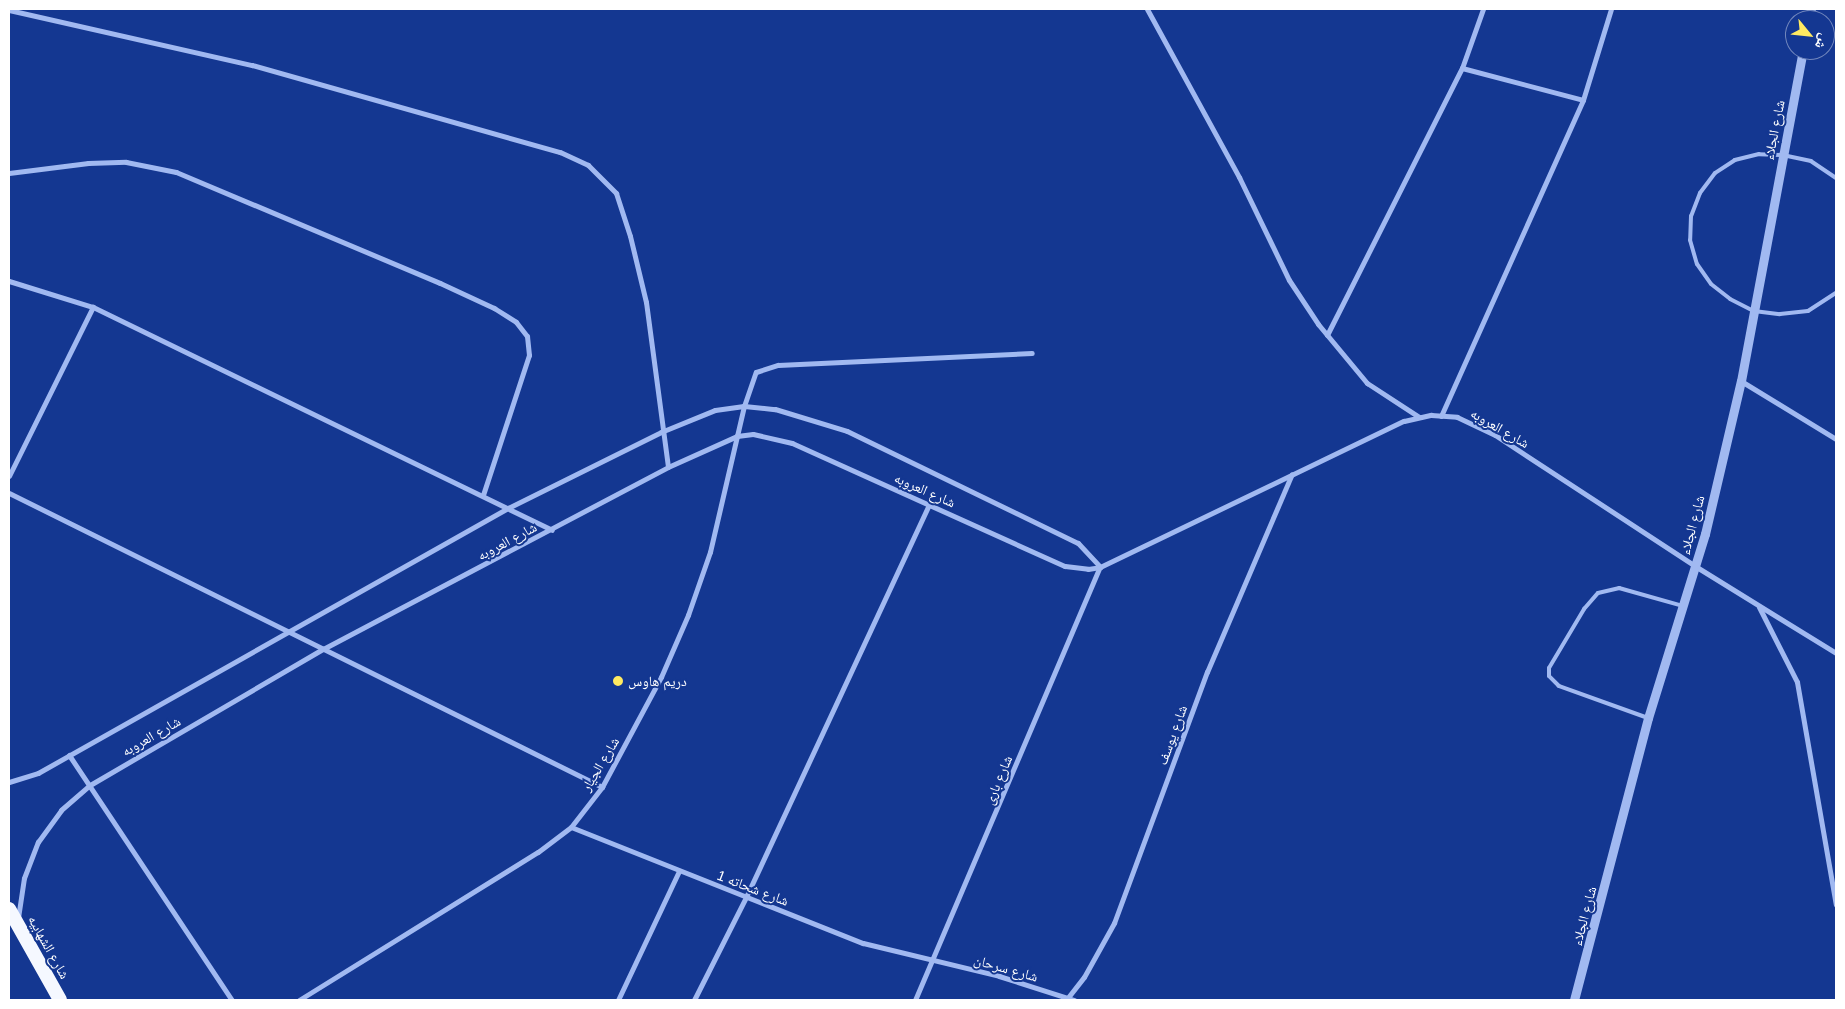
<!DOCTYPE html>
<html>
<head>
<meta charset="utf-8">
<style>
	body { margin:0 }
	#map { position:relative; width:1845px; height:1009px; overflow:hidden; background:#143791; font-family:Arial,"Noto Naskh Arabic",sans-serif }
	div>[style] { position:absolute }
	.service>* { height:4px; margin:-2px; padding:0 2px; transform-origin:2px; border-radius:2px; background:#a1b9f1 }
	.minor>* { height:5px; margin:-2.5px; padding:0 2.5px; transform-origin:2.5px; border-radius:2.5px; background:#a1b9f1 }
	.tertiary>* { height:9px; margin:-4.5px; padding:0 4.5px; transform-origin:4.5px; border-radius:4.5px; background:#a1b9f1 }
	.trunk>* { height:14px; margin:-7px; padding:0 7px; transform-origin:7px; border-radius:7px; background:#f5f8ff }
	.dots>* { width:14px; height:14px; translate:-50% -50%; box-sizing:border-box; border:2px solid #143791; border-radius:50% }
	span { translate:-50% -50%; white-space:nowrap; text-align:center; line-height:1.15; -webkit-text-stroke:4px #143791; paint-order:stroke }
	.street-label { font-size:14px; color:#fff }
	.poi-label { font-size:14px; color:#fff }
	.left { translate:0 -50%; text-align:left }
	.frame { position:absolute; inset:0; border:10px solid #fff; pointer-events:none }
	.north { position:absolute; left:1785px; top:10px; width:50px; height:50px; box-sizing:border-box; background:#143791; border:1px solid #7287bd; border-radius:50%; rotate:118deg; font-size:14px; font-weight:700; line-height:20px; text-align:center; color:#fff }
	.north::after { content:''; display:block; margin:auto; width:18px; height:22px; background:#ffea61; clip-path:polygon(50% 0,100% 100%,50% 72%,0 100%) }
</style>
</head>
<body>
<div id="map">
	<div class="service">
		<i style="left:1836px;top:178px;width:30px;rotate:-146deg"></i>
		<i style="left:1811px;top:161px;width:29px;rotate:-168deg"></i>
		<i style="left:1783px;top:155px;width:24px;rotate:-178deg"></i>
		<i style="left:1759px;top:154px;width:25px;rotate:166deg"></i>
		<i style="left:1735px;top:160px;width:24px;rotate:147deg"></i>
		<i style="left:1715px;top:173px;width:25px;rotate:127deg"></i>
		<i style="left:1700px;top:193px;width:25px;rotate:111deg"></i>
		<i style="left:1691px;top:216px;width:24px;rotate:92deg"></i>
		<i style="left:1690px;top:240px;width:25px;rotate:74deg"></i>
		<i style="left:1697px;top:264px;width:24px;rotate:55deg"></i>
		<i style="left:1711px;top:284px;width:24px;rotate:38deg"></i>
		<i style="left:1730px;top:299px;width:27px;rotate:27deg"></i>
		<i style="left:1754px;top:311px;width:26px;rotate:7deg"></i>
		<i style="left:1780px;top:314px;width:28px;rotate:-6deg"></i>
		<i style="left:1808px;top:311px;width:33px;rotate:-33deg"></i>
		<i style="left:1648px;top:718px;width:95px;rotate:-160.2deg"></i>
		<i style="left:1559px;top:686px;width:14px;rotate:-135deg"></i>
		<i style="left:1549px;top:676px;width:8px;rotate:-90deg"></i>
		<i style="left:1549px;top:668px;width:69px;rotate:-59.3deg"></i>
		<i style="left:1584px;top:609px;width:21px;rotate:-49deg"></i>
		<i style="left:1598px;top:593px;width:22px;rotate:-13deg"></i>
		<i style="left:1619px;top:588px;width:66px;rotate:15.7deg"></i>
	</div>
	<div class="minor">
		<i style="left:1147px;top:9px;width:192px;rotate:61.3deg"></i>
		<i style="left:1239px;top:177px;width:114px;rotate:64.1deg"></i>
		<i style="left:1289px;top:280px;width:53px;rotate:56.6deg"></i>
		<i style="left:1318px;top:324px;width:77px;rotate:50.3deg"></i>
		<i style="left:1367px;top:383px;width:62px;rotate:33.2deg"></i>
		<i style="left:9px;top:10px;width:249px;rotate:12.8deg"></i>
		<i style="left:252px;top:65px;width:320px;rotate:15.8deg"></i>
		<i style="left:560px;top:152px;width:31px;rotate:25deg"></i>
		<i style="left:588px;top:165px;width:40px;rotate:45deg"></i>
		<i style="left:616px;top:193px;width:45px;rotate:72deg"></i>
		<i style="left:630px;top:236px;width:68px;rotate:76.4deg"></i>
		<i style="left:646px;top:302px;width:166px;rotate:82.4deg"></i>
		<i style="left:1462px;top:68px;width:125px;rotate:14.8deg"></i>
		<i style="left:9px;top:173px;width:80px;rotate:-7.2deg"></i>
		<i style="left:88px;top:163px;width:38px;rotate:-2deg"></i>
		<i style="left:126px;top:162px;width:51px;rotate:11.3deg"></i>
		<i style="left:176px;top:172px;width:286px;rotate:22.8deg"></i>
		<i style="left:440px;top:283px;width:60px;rotate:24.8deg"></i>
		<i style="left:494px;top:308px;width:26px;rotate:32deg"></i>
		<i style="left:516px;top:322px;width:18px;rotate:52deg"></i>
		<i style="left:527px;top:336px;width:19px;rotate:84deg"></i>
		<i style="left:529px;top:355px;width:147px;rotate:108.2deg"></i>
		<i style="left:9px;top:281px;width:88px;rotate:17.2deg"></i>
		<i style="left:93px;top:307px;width:510px;rotate:25.91deg"></i>
		<i style="left:1327px;top:335px;width:299px;rotate:-63.2deg"></i>
		<i style="left:1462px;top:68px;width:63px;rotate:-70.4deg"></i>
		<i style="left:1741px;top:381px;width:111px;rotate:31.4deg"></i>
		<i style="left:1441px;top:416px;width:346px;rotate:-65.8deg"></i>
		<i style="left:1583px;top:100px;width:95px;rotate:-72.9deg"></i>
		<i style="left:9px;top:476px;width:189px;rotate:-63.6deg"></i>
		<i style="left:9px;top:493px;width:662px;rotate:26.37deg"></i>
		<i style="left:1759px;top:607px;width:84px;rotate:63.1deg"></i>
		<i style="left:1797px;top:682px;width:226px;rotate:80.1deg"></i>
		<i style="left:69px;top:755px;width:294px;rotate:56.4deg"></i>
		<i style="left:9px;top:782px;width:30px;rotate:-17deg"></i>
		<i style="left:38px;top:773px;width:540px;rotate:-29.42deg"></i>
		<i style="left:508px;top:508px;width:171px;rotate:-26.4deg"></i>
		<i style="left:661px;top:432px;width:58px;rotate:-22.2deg"></i>
		<i style="left:715px;top:410px;width:29px;rotate:-8deg"></i>
		<i style="left:744px;top:406px;width:31px;rotate:6deg"></i>
		<i style="left:775px;top:409px;width:75px;rotate:17deg"></i>
		<i style="left:847px;top:431px;width:257px;rotate:25.9deg"></i>
		<i style="left:1078px;top:543px;width:33px;rotate:47deg"></i>
		<i style="left:571px;top:827px;width:314px;rotate:21.7deg"></i>
		<i style="left:863px;top:943px;width:140px;rotate:13.6deg"></i>
		<i style="left:999px;top:976px;width:79px;rotate:17.7deg"></i>
		<i style="left:18px;top:918px;width:40px;rotate:-81.5deg"></i>
		<i style="left:24px;top:878px;width:39px;rotate:-69deg"></i>
		<i style="left:38px;top:842px;width:39px;rotate:-54deg"></i>
		<i style="left:61px;top:810px;width:38px;rotate:-41deg"></i>
		<i style="left:90px;top:785px;width:270px;rotate:-30.3deg"></i>
		<i style="left:323px;top:649px;width:390px;rotate:-27.8deg"></i>
		<i style="left:668px;top:467px;width:76px;rotate:-24.2deg"></i>
		<i style="left:737px;top:436px;width:16px;rotate:-7deg"></i>
		<i style="left:753px;top:434px;width:40px;rotate:13deg"></i>
		<i style="left:792px;top:443px;width:299px;rotate:24.3deg"></i>
		<i style="left:1065px;top:566px;width:23px;rotate:7deg"></i>
		<i style="left:1088px;top:569px;width:12px;rotate:-9deg"></i>
		<i style="left:1100px;top:567px;width:337px;rotate:-25.7deg"></i>
		<i style="left:1404px;top:421px;width:28px;rotate:-13deg"></i>
		<i style="left:1431px;top:415px;width:26px;rotate:4deg"></i>
		<i style="left:1457px;top:417px;width:42px;rotate:25.3deg"></i>
		<i style="left:1495px;top:435px;width:239px;rotate:33.2deg"></i>
		<i style="left:1695px;top:566px;width:166px;rotate:31.7deg"></i>
		<i style="left:299px;top:1000px;width:281px;rotate:-31.8deg"></i>
		<i style="left:538px;top:852px;width:41px;rotate:-37.1deg"></i>
		<i style="left:571px;top:827px;width:51px;rotate:-52.2deg"></i>
		<i style="left:602px;top:787px;width:125px;rotate:-61.8deg"></i>
		<i style="left:661px;top:677px;width:68px;rotate:-66.5deg"></i>
		<i style="left:688px;top:615px;width:67px;rotate:-70.8deg"></i>
		<i style="left:710px;top:552px;width:150px;rotate:-76.9deg"></i>
		<i style="left:744px;top:406px;width:36px;rotate:-71deg"></i>
		<i style="left:756px;top:372px;width:23px;rotate:-18deg"></i>
		<i style="left:778px;top:365px;width:254px;rotate:-2.7deg"></i>
		<i style="left:618px;top:1000px;width:143px;rotate:-64.7deg"></i>
		<i style="left:694px;top:1000px;width:115px;rotate:-63.2deg"></i>
		<i style="left:746px;top:897px;width:434px;rotate:-65deg"></i>
		<i style="left:915px;top:1000px;width:471px;rotate:-66.9deg"></i>
		<i style="left:1066px;top:1000px;width:29px;rotate:-52deg"></i>
		<i style="left:1084px;top:977px;width:62px;rotate:-60.9deg"></i>
		<i style="left:1114px;top:923px;width:268px;rotate:-69.7deg"></i>
		<i style="left:1207px;top:672px;width:215px;rotate:-66.8deg"></i>
	</div>
	<div class="tertiary">
		<i style="left:1809px;top:20px;width:11px;rotate:-80deg"></i>
		<i style="left:1574px;top:1000px;width:292px;rotate:-75.3deg"></i>
		<i style="left:1648px;top:718px;width:193px;rotate:-72.8deg"></i>
		<i style="left:1705px;top:534px;width:157px;rotate:-76.8deg"></i>
		<i style="left:1741px;top:381px;width:337px;rotate:-79.4deg"></i>
	</div>
	<div class="trunk">
		<i style="left:9px;top:909px;width:104px;rotate:60.7deg"></i>
	</div>
	<div class="dots">
		<i style="left:618px;top:681px;background:#ffea61"></i>
	</div>
	<div class="street-label">
		<span style="left:1774px;top:130px;rotate:-79deg">شارع الجلاء</span>
		<span style="left:1500px;top:428px;rotate:30deg">شارع العروبه</span>
		<span style="left:925px;top:490px;rotate:24deg">شارع العروبه</span>
		<span style="left:1692px;top:525px;rotate:-75deg">شارع الجلاء</span>
		<span style="left:507px;top:541px;rotate:-28deg">شارع العروبه</span>
		<span style="left:1172px;top:735px;rotate:-70deg">شارع يوسف</span>
		<span style="left:151px;top:736px;rotate:-30deg">شارع العروبه</span>
		<span style="left:600px;top:764px;rotate:-59deg">شارع الجيار</span>
		<span style="left:998px;top:780px;rotate:-67deg">شارع بارى</span>
		<span style="left:753px;top:888px;rotate:21deg">شارع شحاته 1</span>
		<span style="left:1584px;top:916px;rotate:-75deg">شارع الجلاء</span>
		<span style="left:49px;top:947px;rotate:61deg">شارع الشهابيه</span>
		<span style="left:1006px;top:968px;rotate:16deg">شارع سرحان</span>
	</div>
	<div class="poi-label">
		<span class="left" style="left:628px;top:681px">دريم هاوس</span>
	</div>
	<div class="frame"></div>
	<div class="north">ش</div>
</div>
</body>
</html>
